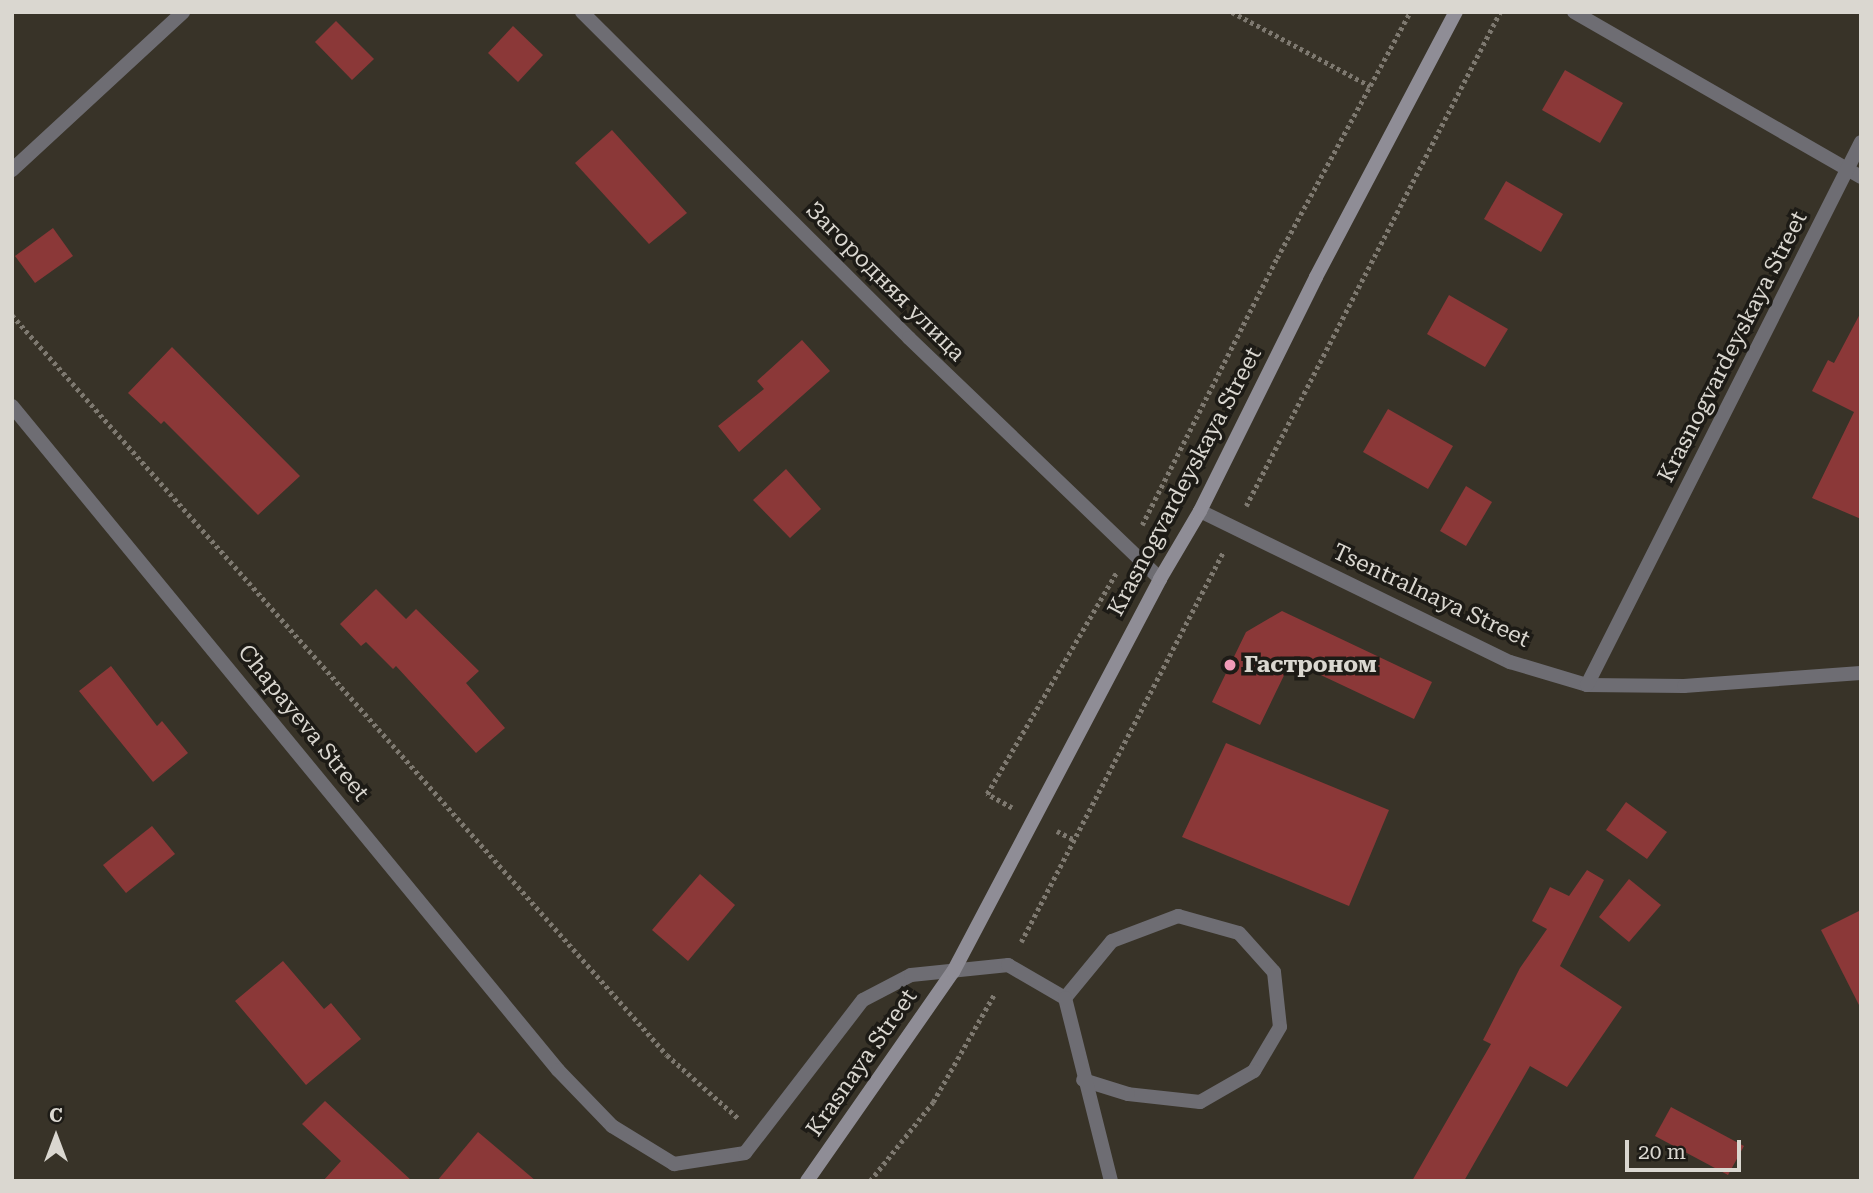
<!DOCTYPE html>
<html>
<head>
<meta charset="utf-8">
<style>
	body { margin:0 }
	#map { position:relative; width:1873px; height:1193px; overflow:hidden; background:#383328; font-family:"Roboto Serif",serif }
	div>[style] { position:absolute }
	.building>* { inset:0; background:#8b3838 }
	.path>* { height:4.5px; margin-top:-2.25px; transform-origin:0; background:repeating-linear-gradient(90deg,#7e7970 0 3.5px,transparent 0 7px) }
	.lane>* { height:14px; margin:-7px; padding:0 7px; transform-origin:7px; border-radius:7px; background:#6e6d73 }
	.street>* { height:14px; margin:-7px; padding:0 7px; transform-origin:7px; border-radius:7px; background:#6e6d73 }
	.secondary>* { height:14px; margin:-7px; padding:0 7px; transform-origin:7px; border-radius:7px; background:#8f8d96 }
	.dots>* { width:19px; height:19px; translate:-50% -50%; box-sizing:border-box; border:4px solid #1d1b16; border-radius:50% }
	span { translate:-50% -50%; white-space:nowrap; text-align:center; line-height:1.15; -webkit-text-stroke:7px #1d1b16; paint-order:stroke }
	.street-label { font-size:23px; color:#dad7d0 }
	.poi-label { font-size:23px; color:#dad7d0; font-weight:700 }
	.left { translate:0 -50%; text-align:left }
	.frame { position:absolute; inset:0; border:14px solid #dad7d0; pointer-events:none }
	.north { position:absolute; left:21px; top:1102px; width:70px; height:70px; -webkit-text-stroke:5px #1d1b16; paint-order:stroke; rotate:0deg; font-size:19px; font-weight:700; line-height:28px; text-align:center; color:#dad7d0 }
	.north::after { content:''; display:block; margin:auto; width:24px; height:32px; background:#dad7d0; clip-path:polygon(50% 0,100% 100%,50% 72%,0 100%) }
	.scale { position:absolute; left:1625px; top:1140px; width:116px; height:32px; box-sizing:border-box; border:4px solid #dad7d0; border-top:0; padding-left:9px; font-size:21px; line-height:24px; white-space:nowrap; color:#dad7d0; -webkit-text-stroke:5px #1d1b16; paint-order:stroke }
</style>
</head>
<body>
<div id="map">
	<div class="building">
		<i style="clip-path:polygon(336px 21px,374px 59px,352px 80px,315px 42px)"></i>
		<i style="clip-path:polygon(513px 26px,543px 55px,518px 82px,488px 53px)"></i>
		<i style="clip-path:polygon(1565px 70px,1623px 103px,1600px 143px,1542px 110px)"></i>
		<i style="clip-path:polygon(612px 130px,687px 213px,649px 244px,575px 163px)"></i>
		<i style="clip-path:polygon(1506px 181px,1563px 214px,1541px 252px,1484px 219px)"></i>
		<i style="clip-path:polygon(53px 228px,73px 256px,35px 283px,15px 256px)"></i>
		<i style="clip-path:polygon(1449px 295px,1508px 329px,1485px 367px,1427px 334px)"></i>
		<i style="clip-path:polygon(1861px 312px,1861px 519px,1812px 498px,1854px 412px,1812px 391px,1828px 360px,1834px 363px)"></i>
		<i style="clip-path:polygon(802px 340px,830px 371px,739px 452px,718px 426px,764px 389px,757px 381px)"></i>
		<i style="clip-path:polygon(172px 347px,300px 476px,258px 515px,164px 421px,161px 424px,128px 393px)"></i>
		<i style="clip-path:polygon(1388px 409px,1453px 446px,1428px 489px,1363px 452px)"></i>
		<i style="clip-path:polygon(786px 469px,821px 509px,790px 538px,753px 500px)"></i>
		<i style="clip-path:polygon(1466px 486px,1492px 502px,1466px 546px,1440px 531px)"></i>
		<i style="clip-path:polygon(376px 589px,406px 619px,416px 609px,479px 671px,466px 683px,505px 728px,476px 753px,396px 666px,393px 669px,366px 642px,361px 646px,340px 624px)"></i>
		<i style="clip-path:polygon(1282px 611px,1432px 682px,1414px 719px,1291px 661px,1260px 725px,1212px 702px,1246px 632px)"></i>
		<i style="clip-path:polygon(111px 666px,157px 726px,162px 721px,188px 753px,153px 782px,79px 691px)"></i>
		<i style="clip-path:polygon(1226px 743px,1389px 810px,1349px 906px,1182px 837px)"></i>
		<i style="clip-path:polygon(1626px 802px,1667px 832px,1647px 859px,1606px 830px)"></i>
		<i style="clip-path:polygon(152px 826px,175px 854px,126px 893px,103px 865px)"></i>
		<i style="clip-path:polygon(1587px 870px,1604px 880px,1560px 966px,1622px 1007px,1567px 1087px,1530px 1066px,1464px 1181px,1412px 1181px,1491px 1044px,1483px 1040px,1520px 968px,1547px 929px,1532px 921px,1550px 887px,1569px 896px)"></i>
		<i style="clip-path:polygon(700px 874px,735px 905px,688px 961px,652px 930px)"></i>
		<i style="clip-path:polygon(1629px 879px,1661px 905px,1629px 942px,1599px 917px)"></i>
		<i style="clip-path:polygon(1861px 910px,1861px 1009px,1821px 930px)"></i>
		<i style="clip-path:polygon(283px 961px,324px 1009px,331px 1003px,361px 1039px,306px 1085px,235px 1001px)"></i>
		<i style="clip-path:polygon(325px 1101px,412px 1181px,323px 1181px,341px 1161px,302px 1124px)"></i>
		<i style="clip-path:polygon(1671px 1107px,1744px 1146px,1728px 1175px,1655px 1136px)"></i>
		<i style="clip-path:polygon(478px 1132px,536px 1181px,437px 1181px)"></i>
	</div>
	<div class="path">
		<i style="left:1232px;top:12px;width:157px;rotate:28.2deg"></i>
		<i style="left:12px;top:315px;width:988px;rotate:48.49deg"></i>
		<i style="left:667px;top:1055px;width:96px;rotate:41.6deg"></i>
		<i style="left:1246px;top:506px;width:555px;rotate:-62.79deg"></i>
		<i style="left:1142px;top:525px;width:299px;rotate:-63.2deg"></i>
		<i style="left:1277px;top:258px;width:280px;rotate:-61.6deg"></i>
		<i style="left:1012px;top:808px;width:29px;rotate:-151deg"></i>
		<i style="left:987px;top:794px;width:256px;rotate:-59.7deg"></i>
		<i style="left:1057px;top:831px;width:20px;rotate:27deg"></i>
		<i style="left:1021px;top:942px;width:439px;rotate:-62.6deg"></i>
		<i style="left:870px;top:1181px;width:101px;rotate:-51.4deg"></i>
		<i style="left:933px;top:1102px;width:125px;rotate:-60.4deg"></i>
	</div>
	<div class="lane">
		<i style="left:1065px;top:998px;width:74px;rotate:-50.5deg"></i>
		<i style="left:1112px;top:941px;width:71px;rotate:-20.7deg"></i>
		<i style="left:1178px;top:916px;width:63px;rotate:15.6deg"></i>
		<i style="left:1239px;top:933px;width:52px;rotate:48.1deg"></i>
		<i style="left:1274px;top:972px;width:55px;rotate:83.8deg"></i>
		<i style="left:1280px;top:1027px;width:51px;rotate:120.6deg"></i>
		<i style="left:1254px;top:1071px;width:62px;rotate:150.1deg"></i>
		<i style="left:1200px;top:1102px;width:72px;rotate:-173.7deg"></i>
		<i style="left:1128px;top:1094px;width:47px;rotate:-162.7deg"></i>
	</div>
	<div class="street">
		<i style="left:582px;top:12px;width:462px;rotate:44.9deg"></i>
		<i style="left:909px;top:338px;width:348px;rotate:43.8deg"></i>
		<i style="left:1574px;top:12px;width:331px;rotate:29.9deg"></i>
		<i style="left:12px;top:170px;width:233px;rotate:-42.7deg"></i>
		<i style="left:12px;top:406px;width:860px;rotate:50.57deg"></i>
		<i style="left:558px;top:1070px;width:78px;rotate:46deg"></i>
		<i style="left:612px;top:1126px;width:73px;rotate:31.5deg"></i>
		<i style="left:674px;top:1164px;width:72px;rotate:-8.8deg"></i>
		<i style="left:745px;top:1153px;width:193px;rotate:-52.4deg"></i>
		<i style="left:863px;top:1000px;width:54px;rotate:-27.5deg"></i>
		<i style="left:911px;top:975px;width:98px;rotate:-5.9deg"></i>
		<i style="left:1008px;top:965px;width:66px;rotate:30.1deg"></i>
		<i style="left:1065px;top:998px;width:189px;rotate:75.9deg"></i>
		<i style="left:1200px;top:511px;width:345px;rotate:26deg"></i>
		<i style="left:1510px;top:662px;width:80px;rotate:16.6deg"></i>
		<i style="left:1587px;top:685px;width:97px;rotate:0.6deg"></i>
		<i style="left:1684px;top:686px;width:177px;rotate:-4.2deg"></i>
		<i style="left:1587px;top:685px;width:608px;rotate:-63.22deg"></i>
	</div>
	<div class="secondary">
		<i style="left:807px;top:1181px;width:255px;rotate:-55.1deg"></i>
		<i style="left:953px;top:972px;width:444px;rotate:-62.2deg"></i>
		<i style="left:1160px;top:579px;width:79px;rotate:-59.5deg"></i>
		<i style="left:1200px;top:511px;width:261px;rotate:-63.6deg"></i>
		<i style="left:1316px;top:277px;width:300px;rotate:-62.2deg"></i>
	</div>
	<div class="dots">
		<i style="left:1230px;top:665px;background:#f09ab7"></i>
	</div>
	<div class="street-label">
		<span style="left:885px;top:282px;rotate:45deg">Загородняя улица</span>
		<span style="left:1733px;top:347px;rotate:-63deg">Krasnogvardeyskaya Street</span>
		<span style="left:1185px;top:482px;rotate:-62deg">Krasnogvardeyskaya Street</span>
		<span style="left:1431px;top:596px;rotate:25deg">Tsentralnaya Street</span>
		<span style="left:303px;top:723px;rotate:51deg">Chapayeva Street</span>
		<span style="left:862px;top:1063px;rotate:-55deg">Krasnaya Street</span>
	</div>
	<div class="poi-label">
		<span class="left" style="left:1244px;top:665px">Гастроном</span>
	</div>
	<div class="frame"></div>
	<div class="north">С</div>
	<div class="scale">20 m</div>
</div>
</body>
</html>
